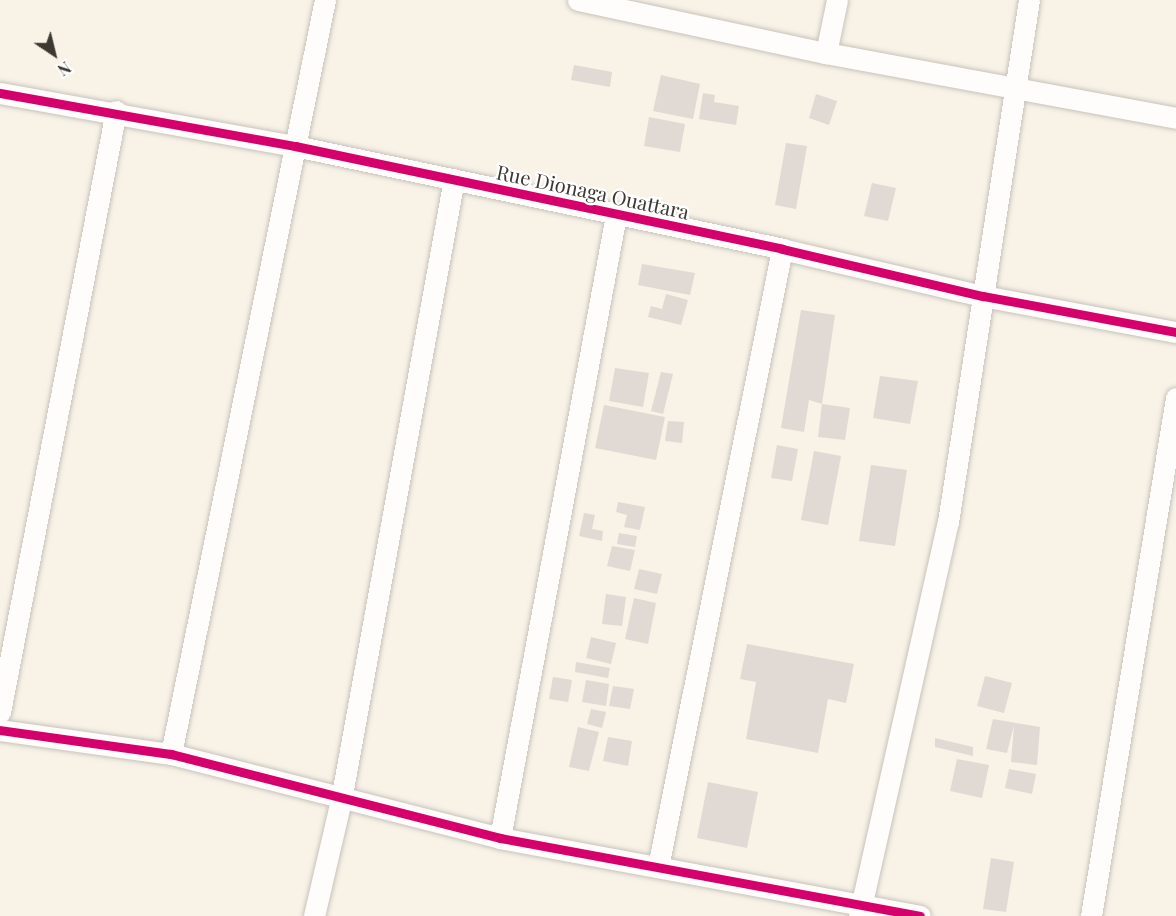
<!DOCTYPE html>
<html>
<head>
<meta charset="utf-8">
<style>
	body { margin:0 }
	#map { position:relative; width:1176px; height:916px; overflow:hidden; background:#f8f2e7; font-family:"Playfair Display",serif }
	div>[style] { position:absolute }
	.building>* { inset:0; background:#e1dad4 }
	.roads { filter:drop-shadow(0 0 2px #c8c3bb) drop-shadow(0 0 2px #c8c3bb) }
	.minor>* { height:21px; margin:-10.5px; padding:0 10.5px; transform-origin:10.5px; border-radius:10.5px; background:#fefdfb }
	.cycleway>* { height:9px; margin:-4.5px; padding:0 4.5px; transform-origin:4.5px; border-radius:4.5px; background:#d6006c }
	span { translate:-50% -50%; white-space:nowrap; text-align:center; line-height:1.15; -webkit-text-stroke:4.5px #fff; paint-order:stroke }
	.street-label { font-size:20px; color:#3d3932 }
	.north { position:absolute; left:24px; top:24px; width:60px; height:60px; -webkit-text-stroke:4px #fff; paint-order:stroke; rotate:145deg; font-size:16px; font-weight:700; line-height:24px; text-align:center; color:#3d3932 }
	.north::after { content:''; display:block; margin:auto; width:21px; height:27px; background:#3d3932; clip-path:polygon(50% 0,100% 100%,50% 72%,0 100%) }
</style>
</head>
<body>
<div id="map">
	<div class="building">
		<i style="clip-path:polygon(574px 65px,612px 72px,610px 87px,571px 80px)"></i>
		<i style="clip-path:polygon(661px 75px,700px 84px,693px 119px,653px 111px)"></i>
		<i style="clip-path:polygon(703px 93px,715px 95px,714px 102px,739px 106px,736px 125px,699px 119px)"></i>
		<i style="clip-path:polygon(816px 94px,837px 101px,829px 125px,809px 118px)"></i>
		<i style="clip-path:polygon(649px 117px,685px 124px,680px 152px,644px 146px)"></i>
		<i style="clip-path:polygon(786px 143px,807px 146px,796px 209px,775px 205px)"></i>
		<i style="clip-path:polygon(872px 183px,896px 188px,888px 221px,864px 216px)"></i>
		<i style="clip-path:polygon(642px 264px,695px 273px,690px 295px,638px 285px)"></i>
		<i style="clip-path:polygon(666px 294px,688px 300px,681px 325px,648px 317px,651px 306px,662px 309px)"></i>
		<i style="clip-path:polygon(801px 310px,835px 315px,822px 404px,809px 400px,804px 432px,781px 428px)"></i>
		<i style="clip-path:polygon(615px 368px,649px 373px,643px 407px,609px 401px)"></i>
		<i style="clip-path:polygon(661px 372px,673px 374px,663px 414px,651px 411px)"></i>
		<i style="clip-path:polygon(880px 376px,918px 381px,910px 424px,873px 418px)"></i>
		<i style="clip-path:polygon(822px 404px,850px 408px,845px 440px,818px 437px)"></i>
		<i style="clip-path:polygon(604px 405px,665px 417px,656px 460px,595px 448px)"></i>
		<i style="clip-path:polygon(668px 421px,684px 422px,682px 443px,665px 441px)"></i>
		<i style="clip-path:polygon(777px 445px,798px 449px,792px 481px,771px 478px)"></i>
		<i style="clip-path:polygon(814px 451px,841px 456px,828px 525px,801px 520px)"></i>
		<i style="clip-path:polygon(871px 465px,907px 470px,895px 546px,859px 541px)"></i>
		<i style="clip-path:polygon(618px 502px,645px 507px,640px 530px,624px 527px,627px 515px,616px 512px)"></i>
		<i style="clip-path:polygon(584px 513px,595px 515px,592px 529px,603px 531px,602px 541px,579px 536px)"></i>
		<i style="clip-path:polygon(619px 533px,637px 536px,635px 547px,617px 544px)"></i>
		<i style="clip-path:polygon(612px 546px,635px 550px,630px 571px,607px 566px)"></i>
		<i style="clip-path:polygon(639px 569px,662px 574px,657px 594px,634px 589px)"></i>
		<i style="clip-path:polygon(606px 594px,626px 597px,622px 626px,602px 624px)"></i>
		<i style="clip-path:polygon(634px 598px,656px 603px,648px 644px,625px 639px)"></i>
		<i style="clip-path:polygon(591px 637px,616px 643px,611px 664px,586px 658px)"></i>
		<i style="clip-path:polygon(747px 644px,854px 664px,846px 703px,828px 699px,818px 753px,746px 739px,756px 682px,740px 679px)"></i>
		<i style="clip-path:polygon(576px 662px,610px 668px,608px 678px,575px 672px)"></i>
		<i style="clip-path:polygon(985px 676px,1012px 683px,1004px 713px,977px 706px)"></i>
		<i style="clip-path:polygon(553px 677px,572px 680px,568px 702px,549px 699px)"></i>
		<i style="clip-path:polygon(586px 680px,609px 684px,606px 706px,582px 702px)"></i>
		<i style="clip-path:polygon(613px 686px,634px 689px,630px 709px,609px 706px)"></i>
		<i style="clip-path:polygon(591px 709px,606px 712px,602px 728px,587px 724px)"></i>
		<i style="clip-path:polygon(993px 719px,1040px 727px,1037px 765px,1011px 762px,1014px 725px,1007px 753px,986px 749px)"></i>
		<i style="clip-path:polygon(578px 727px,599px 732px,589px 771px,569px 767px)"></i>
		<i style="clip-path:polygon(608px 737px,632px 741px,628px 766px,603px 761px)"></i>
		<i style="clip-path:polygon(935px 738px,973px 747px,973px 756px,935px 747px)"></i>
		<i style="clip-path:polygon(957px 759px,989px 765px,982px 798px,950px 791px)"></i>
		<i style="clip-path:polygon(1009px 769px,1036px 774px,1032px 794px,1005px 788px)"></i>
		<i style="clip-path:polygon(708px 782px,758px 792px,747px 848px,697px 838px)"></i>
		<i style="clip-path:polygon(991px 858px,1014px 862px,1006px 912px,983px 909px)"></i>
	</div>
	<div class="roads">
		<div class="minor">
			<i style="left:578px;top:0;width:254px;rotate:12.1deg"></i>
			<i style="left:826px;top:53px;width:356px;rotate:10.5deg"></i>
			<i style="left:826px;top:53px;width:54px;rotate:-78.3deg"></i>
			<i style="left:0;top:93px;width:300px;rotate:10.2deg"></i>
			<i style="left:295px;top:146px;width:498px;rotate:11.9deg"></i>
			<i style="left:782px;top:249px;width:206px;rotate:13.2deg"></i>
			<i style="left:983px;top:296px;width:196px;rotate:10.6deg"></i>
			<i style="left:0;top:712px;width:612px;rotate:-79.08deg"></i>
			<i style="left:0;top:730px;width:173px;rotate:8deg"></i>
			<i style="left:171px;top:754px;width:340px;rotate:14.3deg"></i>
			<i style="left:500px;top:838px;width:427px;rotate:10.5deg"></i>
			<i style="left:171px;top:754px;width:770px;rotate:-78.46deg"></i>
			<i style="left:500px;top:838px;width:634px;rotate:-79.45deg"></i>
			<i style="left:658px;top:867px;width:630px;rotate:-78.65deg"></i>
			<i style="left:314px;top:916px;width:119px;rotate:-76.9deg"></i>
			<i style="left:341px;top:800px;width:631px;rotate:-79.69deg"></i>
			<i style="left:859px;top:916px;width:404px;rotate:-77.3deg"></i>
			<i style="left:948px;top:522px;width:528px;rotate:-81.18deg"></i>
			<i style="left:1091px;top:916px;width:525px;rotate:-80.68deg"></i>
		</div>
	</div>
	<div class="cycleway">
		<i style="left:0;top:93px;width:300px;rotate:10.2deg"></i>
		<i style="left:295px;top:146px;width:498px;rotate:11.9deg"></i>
		<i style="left:782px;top:249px;width:206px;rotate:13.2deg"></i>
		<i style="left:983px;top:296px;width:196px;rotate:10.6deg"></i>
		<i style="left:0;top:730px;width:173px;rotate:8deg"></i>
		<i style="left:171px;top:754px;width:340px;rotate:14.3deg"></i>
		<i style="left:500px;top:838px;width:427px;rotate:10.5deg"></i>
	</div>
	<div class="street-label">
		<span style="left:593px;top:191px;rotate:12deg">Rue Dionaga Ouattara</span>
	</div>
	<div class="north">N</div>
</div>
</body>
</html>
